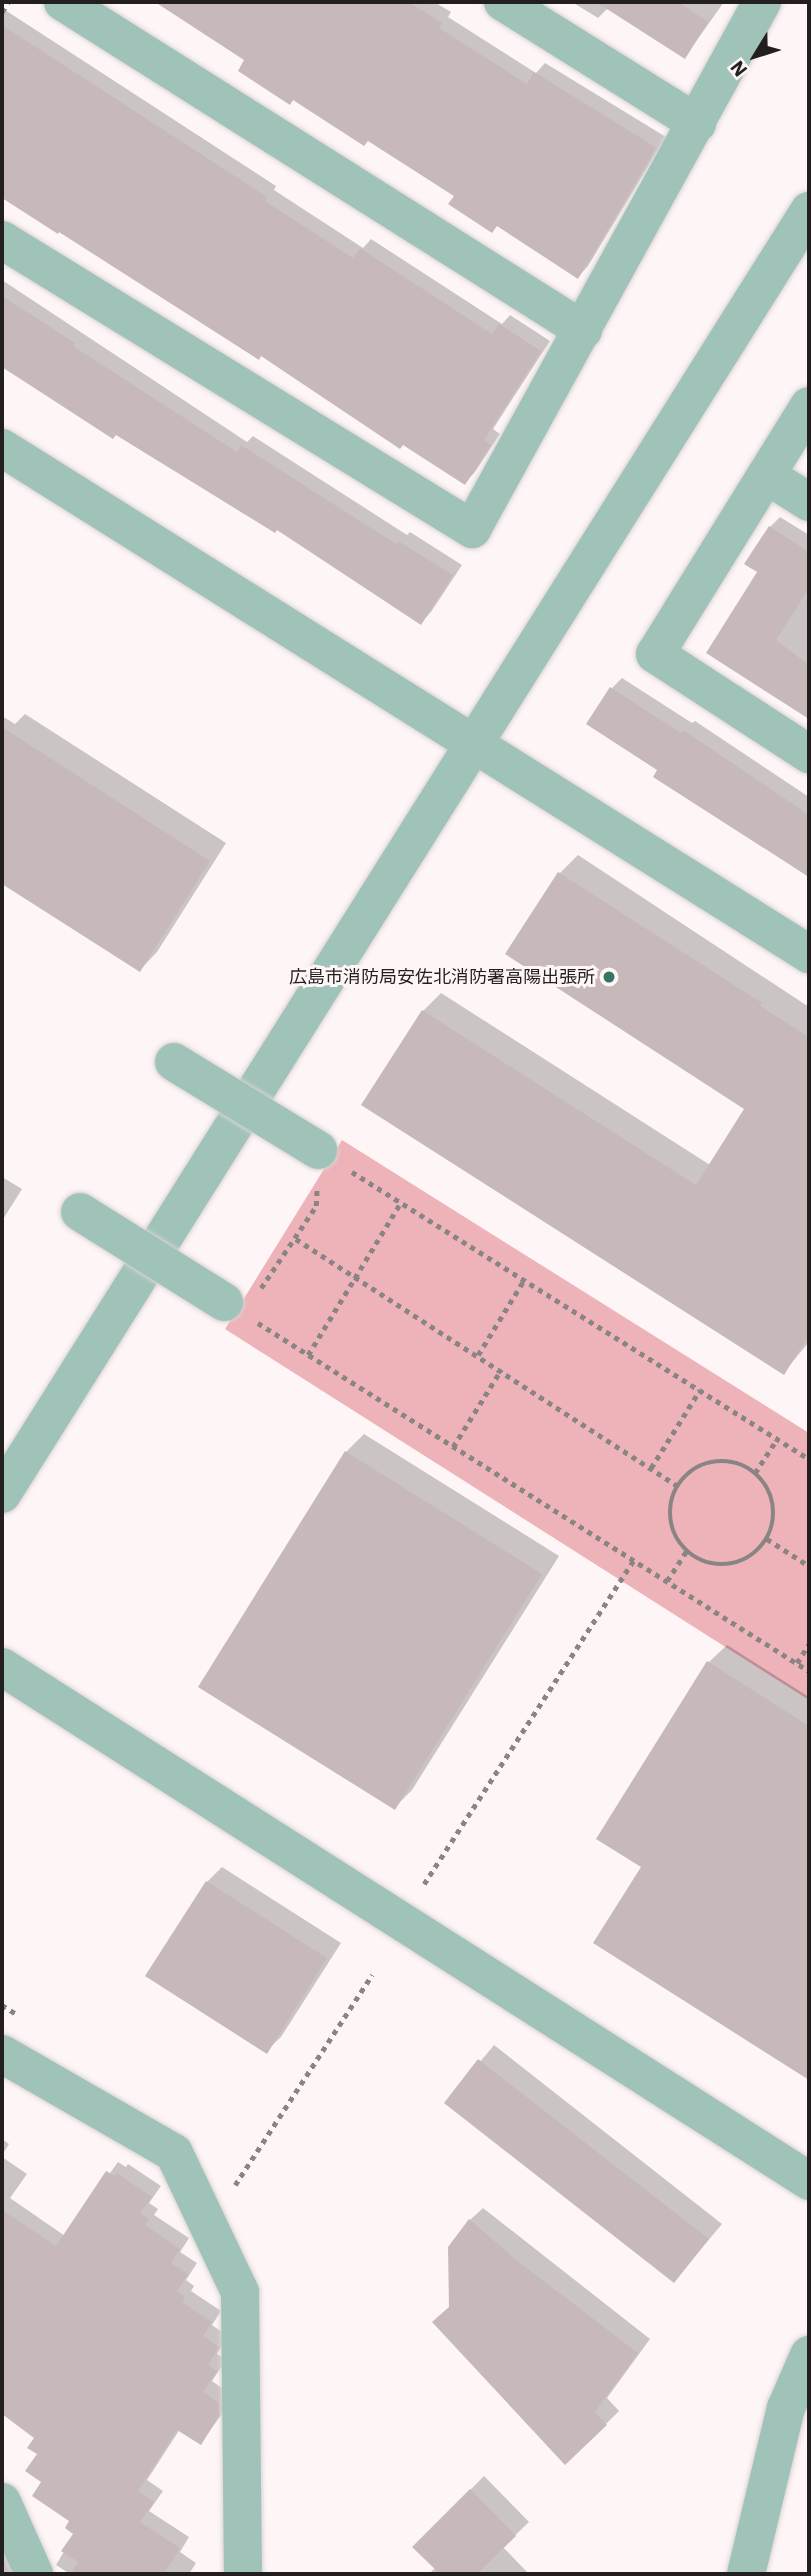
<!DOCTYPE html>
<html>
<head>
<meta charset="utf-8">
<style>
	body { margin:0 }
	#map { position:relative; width:811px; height:2576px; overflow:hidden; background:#fef5f6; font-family:"IBM Plex Sans","Noto Sans JP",sans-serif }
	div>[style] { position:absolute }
	.green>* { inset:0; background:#eeb2b9 }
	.shadow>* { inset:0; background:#0003 }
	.building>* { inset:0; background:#c7b9ba }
	.path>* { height:4.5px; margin-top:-2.25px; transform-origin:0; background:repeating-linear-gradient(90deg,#8b8484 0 5px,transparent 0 10px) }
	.path>.ring { margin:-2.25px; padding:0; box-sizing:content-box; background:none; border:4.5px solid #8b8484; border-radius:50% }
	.roads { filter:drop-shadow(0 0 2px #dbd3d4) drop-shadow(0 0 2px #dbd3d4) }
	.minor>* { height:38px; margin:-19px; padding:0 19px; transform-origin:19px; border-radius:19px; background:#a0c3b9 }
	.bridges { filter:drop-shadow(0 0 2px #dbd3d4) drop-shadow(0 0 2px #dbd3d4) }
	.minor-bridge>* { height:38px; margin:-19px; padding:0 19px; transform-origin:19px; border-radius:19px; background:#a0c3b9 }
	.dots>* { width:19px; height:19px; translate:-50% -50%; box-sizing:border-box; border:4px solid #fef5f6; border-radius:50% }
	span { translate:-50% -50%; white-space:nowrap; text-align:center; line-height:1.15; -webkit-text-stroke:6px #fef5f6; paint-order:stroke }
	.poi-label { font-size:18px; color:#241f1f }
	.right { translate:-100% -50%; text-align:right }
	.frame { position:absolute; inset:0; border:4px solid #241f1f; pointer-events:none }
	.north { position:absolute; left:720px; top:21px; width:70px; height:70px; -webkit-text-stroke:5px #fef5f6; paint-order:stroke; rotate:232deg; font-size:19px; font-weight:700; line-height:28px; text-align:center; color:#241f1f }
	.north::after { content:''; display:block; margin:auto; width:24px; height:32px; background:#241f1f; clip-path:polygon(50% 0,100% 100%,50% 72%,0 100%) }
</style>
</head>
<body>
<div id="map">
	<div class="green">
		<i style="clip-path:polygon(342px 1140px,809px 1433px,809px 1700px,225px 1329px)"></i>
	</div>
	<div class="shadow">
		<i style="clip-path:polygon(157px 2px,434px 2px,451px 12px,448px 17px,536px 73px,545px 63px,666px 137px,588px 266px,578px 277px)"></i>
		<i style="clip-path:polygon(572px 2px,724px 2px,685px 57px,608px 8px,598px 18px)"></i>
		<i style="clip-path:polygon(2px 8px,276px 186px,274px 190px,363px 248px,371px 239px,502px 324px,510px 315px,550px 341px,493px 429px,500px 434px,475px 472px,465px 483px,2px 187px)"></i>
		<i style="clip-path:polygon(2px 280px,247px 442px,253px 436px,407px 535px,410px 532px,462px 565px,431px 612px,421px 623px,278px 528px,116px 433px,113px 436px,2px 367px)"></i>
		<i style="clip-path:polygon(780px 517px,809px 535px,809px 719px,709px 652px,759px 572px,770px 527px)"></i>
		<i style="clip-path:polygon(622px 678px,692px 723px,695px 721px,809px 797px,809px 877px,655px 776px,660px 769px,612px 688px)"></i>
		<i style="clip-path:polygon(25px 714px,226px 843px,157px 952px,140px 970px,2px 881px,2px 716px,15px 724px)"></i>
		<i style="clip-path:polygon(578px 855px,809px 1007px,809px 1342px,784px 1372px,423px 1011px,441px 993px,710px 1165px,746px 1108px,507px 953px,560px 873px)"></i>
		<i style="clip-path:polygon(2px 1177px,22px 1189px,2px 1221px)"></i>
		<i style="clip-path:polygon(364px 1434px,559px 1556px,412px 1790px,394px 1808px,346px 1452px)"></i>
		<i style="clip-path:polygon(727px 1645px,809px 1697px,809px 2078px,595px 1942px,643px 1866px,709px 1662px)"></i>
		<i style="clip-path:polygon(222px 1867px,341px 1943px,281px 2037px,266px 2051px,148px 1976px,207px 1882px)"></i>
		<i style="clip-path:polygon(494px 2045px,722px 2224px,674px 2281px,446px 2103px)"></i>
		<i style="clip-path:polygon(2px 2139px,9px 2144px,2px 2155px)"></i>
		<i style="clip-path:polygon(2px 2157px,27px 2174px,10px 2198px,65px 2236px,118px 2162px,126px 2167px,128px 2164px,161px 2186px,149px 2203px,158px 2209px,154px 2215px,189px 2238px,180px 2252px,197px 2263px,186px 2280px,194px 2286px,191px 2291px,221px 2311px,212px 2325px,228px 2336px,217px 2354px,226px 2360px,212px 2381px,229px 2393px,229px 2404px,201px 2443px,180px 2429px,147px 2480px,163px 2491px,149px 2511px,189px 2537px,180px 2552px,196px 2563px,189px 2574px,70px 2574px,56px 2565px,75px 2533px,72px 2521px,44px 2482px,37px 2437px,2px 2412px,11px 2398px,2px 2392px,2px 2375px,5px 2370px,2px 2367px)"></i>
		<i style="clip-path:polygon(483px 2208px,650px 2339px,607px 2398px,619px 2411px,606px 2424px,451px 2306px,470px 2220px)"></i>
		<i style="clip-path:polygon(484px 2476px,529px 2522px,503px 2547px,529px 2574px,429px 2574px,436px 2567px,414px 2547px)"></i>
		<i style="clip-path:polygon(2px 2546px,19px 2561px,10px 2574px,2px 2574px)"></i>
	</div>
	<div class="building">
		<i style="clip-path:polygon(155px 2px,409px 2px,442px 23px,439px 28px,527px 84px,534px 72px,657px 148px,578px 279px,497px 226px,492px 233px,448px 204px,454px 196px,368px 141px,364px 146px,293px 100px,290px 105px,238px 71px,244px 60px)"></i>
		<i style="clip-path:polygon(596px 2px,678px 2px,708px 22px,685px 59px)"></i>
		<i style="clip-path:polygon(2px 25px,267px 197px,265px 201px,353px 258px,360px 248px,492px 334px,499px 324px,541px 351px,484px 440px,491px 445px,465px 485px,403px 445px,400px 449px,261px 356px,259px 360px,59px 232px,58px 234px,2px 198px)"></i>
		<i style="clip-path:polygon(2px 296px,75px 343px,73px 346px,237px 452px,241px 445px,396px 544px,398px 541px,453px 575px,421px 625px,277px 530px,275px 533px,116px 435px,113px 439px,2px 367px)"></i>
		<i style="clip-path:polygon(769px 526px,809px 552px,809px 588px,776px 640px,809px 665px,809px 719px,706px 653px,757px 572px,744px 564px)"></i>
		<i style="clip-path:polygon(610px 687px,681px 733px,683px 730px,809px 815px,809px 877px,653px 777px,657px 770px,586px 724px)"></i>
		<i style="clip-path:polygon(2px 727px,210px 861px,140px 972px,2px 884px)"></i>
		<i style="clip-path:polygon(558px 872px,762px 1003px,760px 1006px,809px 1037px,809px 1335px,784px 1375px,361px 1105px,422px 1010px,696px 1185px,744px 1109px,505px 954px)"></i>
		<i style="clip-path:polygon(345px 1451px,542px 1574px,395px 1810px,198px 1687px)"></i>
		<i style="clip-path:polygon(707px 1661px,809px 1726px,809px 2080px,593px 1943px,641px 1867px,596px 1839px)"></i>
		<i style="clip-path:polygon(206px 1881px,327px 1958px,267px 2054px,145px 1976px)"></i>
		<i style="clip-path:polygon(478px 2059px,709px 2239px,674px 2283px,444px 2103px)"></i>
		<i style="clip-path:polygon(106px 2171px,115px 2176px,117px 2173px,152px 2197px,140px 2213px,149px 2219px,145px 2225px,180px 2249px,171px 2263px,188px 2274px,177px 2291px,185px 2297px,182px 2302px,212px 2322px,203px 2336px,219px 2347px,208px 2365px,217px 2371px,203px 2392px,219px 2403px,219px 2416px,201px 2445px,177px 2430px,138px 2491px,154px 2502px,140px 2522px,180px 2548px,164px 2574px,70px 2574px,78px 2562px,61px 2551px,73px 2534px,65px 2528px,69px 2521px,32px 2496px,41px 2482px,25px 2471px,37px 2454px,27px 2448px,34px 2438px,2px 2414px,2px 2210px,56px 2246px)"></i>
		<i style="clip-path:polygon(469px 2219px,520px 2263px,638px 2353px,595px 2412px,607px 2425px,565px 2465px,432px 2322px,449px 2307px,448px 2247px)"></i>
		<i style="clip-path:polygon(470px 2489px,516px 2536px,477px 2574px,440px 2574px,412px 2547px)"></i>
	</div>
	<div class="path">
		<i style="left:2px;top:12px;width:12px;rotate:-59deg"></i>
		<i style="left:352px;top:1172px;width:540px;rotate:32.13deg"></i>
		<i style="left:296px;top:1239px;width:455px;rotate:32.9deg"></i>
		<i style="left:261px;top:1288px;width:99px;rotate:-56.1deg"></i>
		<i style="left:316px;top:1206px;width:17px;rotate:-87deg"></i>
		<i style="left:258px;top:1323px;width:652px;rotate:32.28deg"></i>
		<i style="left:308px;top:1355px;width:179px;rotate:-58.7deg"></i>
		<i style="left:478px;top:1355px;width:88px;rotate:-58.5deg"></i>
		<i style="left:453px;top:1447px;width:91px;rotate:-58.1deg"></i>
		<i class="ring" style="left:670px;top:1461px;width:99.5px;height:99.5px"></i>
		<i style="left:651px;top:1468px;width:92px;rotate:-57.9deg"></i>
		<i style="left:755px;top:1473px;width:40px;rotate:-57.1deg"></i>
		<i style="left:767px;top:1539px;width:50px;rotate:32.7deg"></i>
		<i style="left:667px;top:1581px;width:37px;rotate:-57deg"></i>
		<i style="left:797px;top:1663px;width:22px;rotate:-58deg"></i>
		<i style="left:424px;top:1884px;width:386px;rotate:-57.1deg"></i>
		<i style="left:2px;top:2005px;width:19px;rotate:32deg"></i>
		<i style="left:235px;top:2185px;width:251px;rotate:-56.9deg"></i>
	</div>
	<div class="roads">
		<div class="minor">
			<i style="left:63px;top:2px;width:615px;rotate:32.24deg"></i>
			<i style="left:503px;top:2px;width:229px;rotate:32deg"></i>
			<i style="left:2px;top:240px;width:552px;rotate:31.59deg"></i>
			<i style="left:472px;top:529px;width:602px;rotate:-61.18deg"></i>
			<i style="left:809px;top:406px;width:292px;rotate:121.8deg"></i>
			<i style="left:655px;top:654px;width:184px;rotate:33deg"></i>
			<i style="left:2px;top:448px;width:953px;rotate:32.09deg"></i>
			<i style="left:766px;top:475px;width:51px;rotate:32.1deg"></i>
			<i style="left:2px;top:1494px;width:1516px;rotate:-57.83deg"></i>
			<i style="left:2px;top:1667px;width:957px;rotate:32.49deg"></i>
			<i style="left:2px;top:2054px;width:198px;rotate:29.9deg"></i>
			<i style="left:174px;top:2153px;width:154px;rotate:64.6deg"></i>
			<i style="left:240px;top:2292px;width:282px;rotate:89.4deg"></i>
			<i style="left:2px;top:2502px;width:79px;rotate:66deg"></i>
			<i style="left:746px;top:2574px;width:171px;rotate:-76.5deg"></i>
			<i style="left:786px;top:2408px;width:58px;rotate:-66.5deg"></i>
		</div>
	</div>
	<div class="bridges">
		<div class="minor-bridge">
			<i style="left:174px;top:1062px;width:169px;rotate:31.4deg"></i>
			<i style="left:80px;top:1212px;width:170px;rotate:32deg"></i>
		</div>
	</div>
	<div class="dots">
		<i style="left:609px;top:977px;background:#347566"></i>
	</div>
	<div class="poi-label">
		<span class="right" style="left:595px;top:977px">広島市消防局安佐北消防署高陽出張所</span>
	</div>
	<div class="frame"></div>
	<div class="north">N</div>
</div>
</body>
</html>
